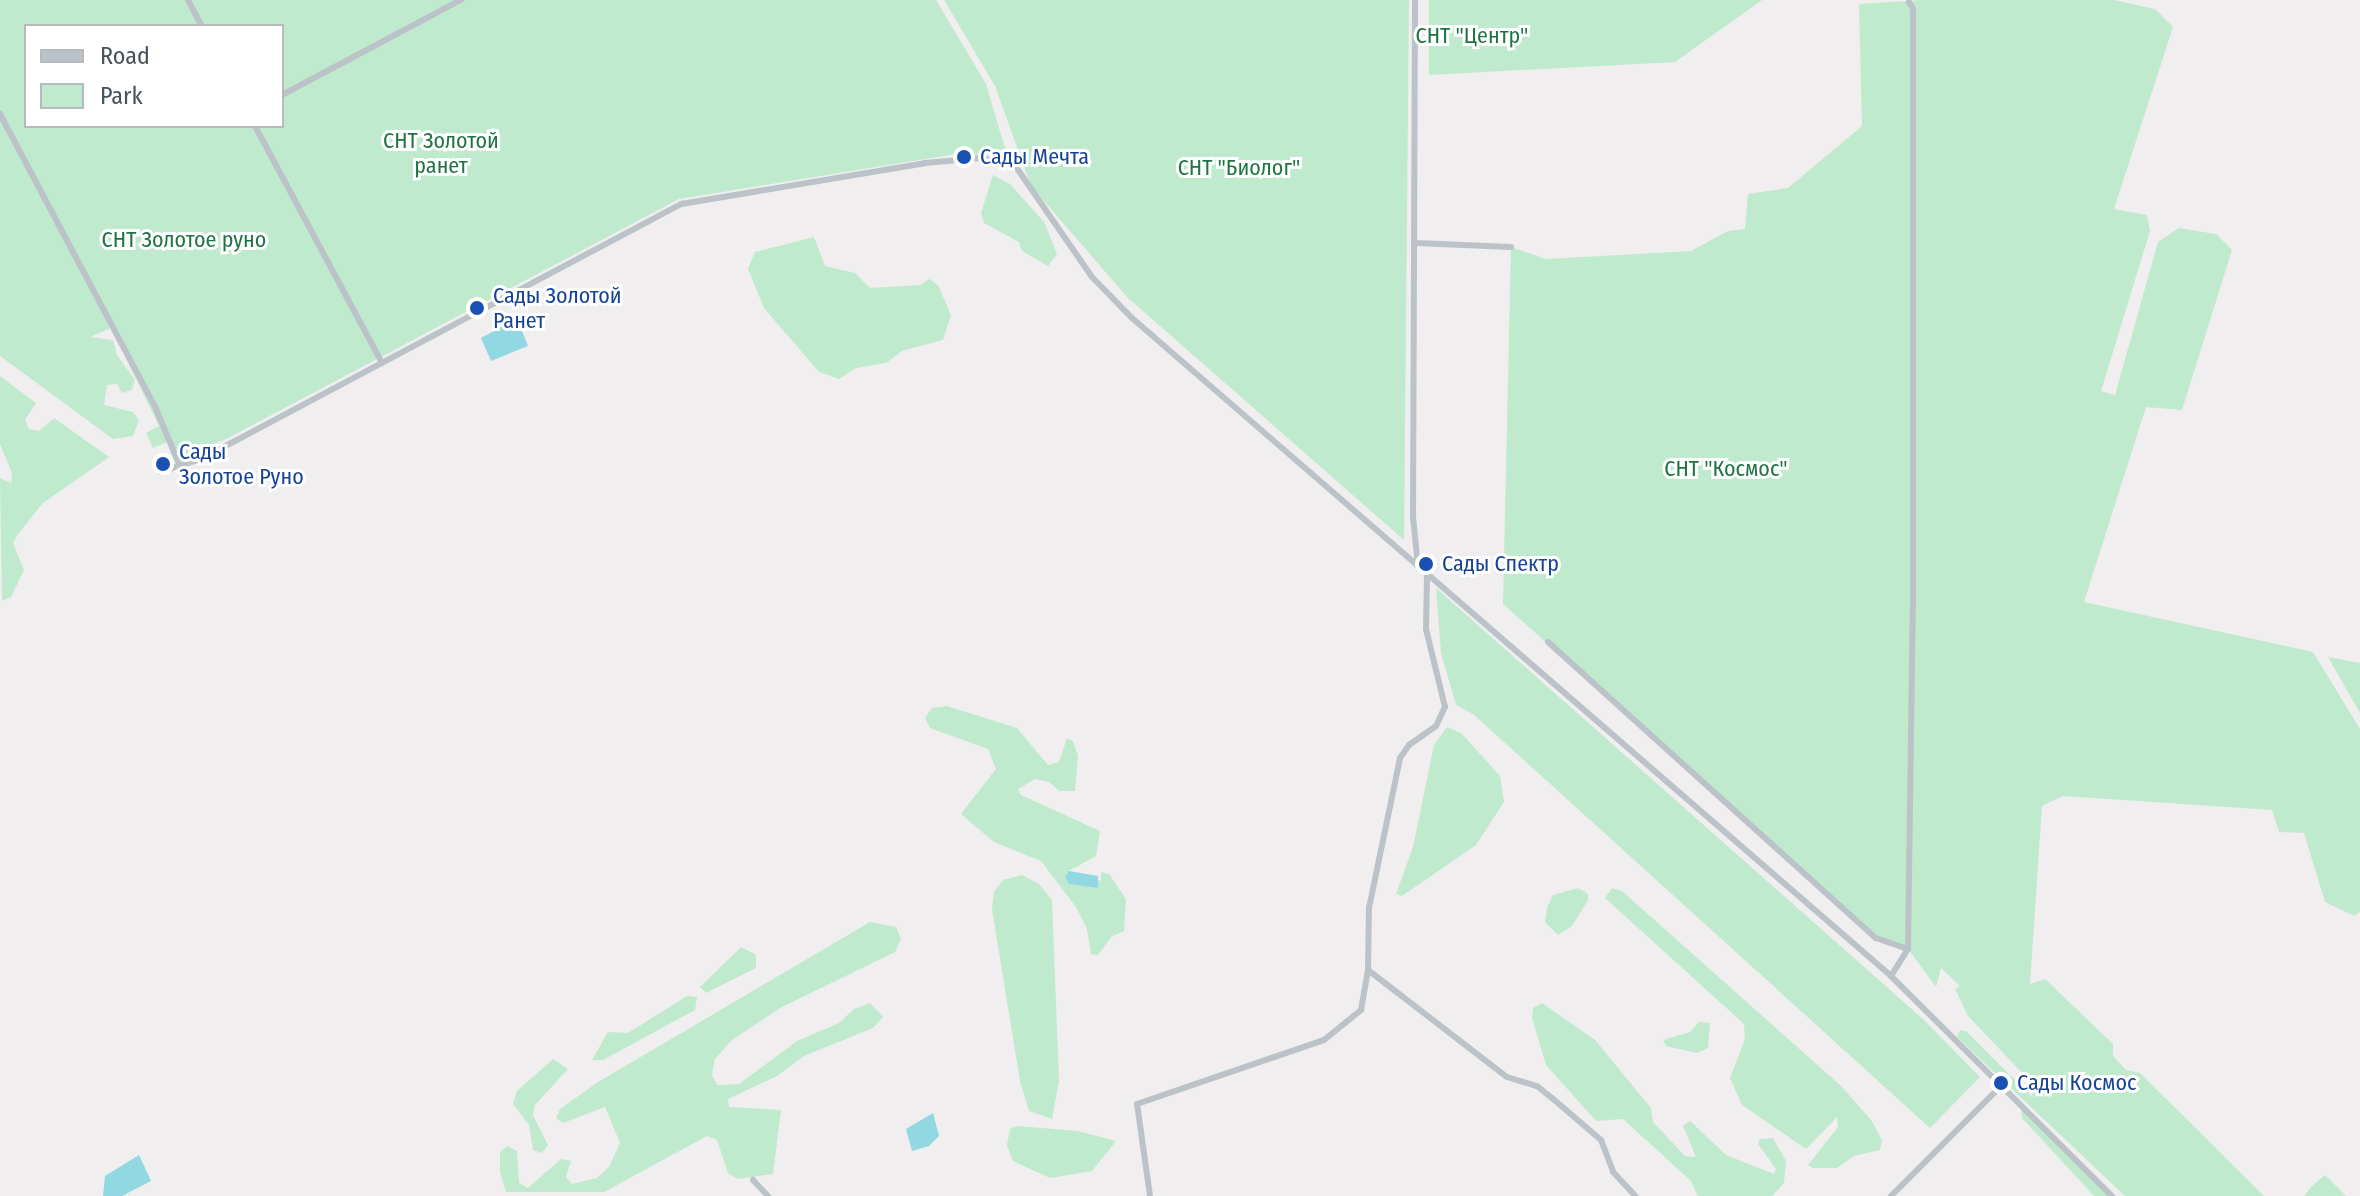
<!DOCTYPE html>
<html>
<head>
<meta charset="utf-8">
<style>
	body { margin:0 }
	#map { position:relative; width:2360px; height:1196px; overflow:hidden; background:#f0eeee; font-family:"Fira Sans Condensed",sans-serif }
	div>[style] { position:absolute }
	.green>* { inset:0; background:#c0eacd }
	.water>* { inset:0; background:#91d8e3 }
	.minor>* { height:6px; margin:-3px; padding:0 3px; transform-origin:3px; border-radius:3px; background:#bbc3c9 }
	.dots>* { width:22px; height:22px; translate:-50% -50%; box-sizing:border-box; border:4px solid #fff; border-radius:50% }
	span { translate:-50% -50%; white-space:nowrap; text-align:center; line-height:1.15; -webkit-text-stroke:6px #fff; paint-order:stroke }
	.park-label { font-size:22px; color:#207443 }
	.transit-label { font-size:22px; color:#164399 }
	.left { translate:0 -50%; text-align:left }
	.legend { position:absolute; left:24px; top:24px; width:260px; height:104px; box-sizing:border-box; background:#fff; border:2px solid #b6babd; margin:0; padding:10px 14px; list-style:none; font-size:24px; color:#485259 }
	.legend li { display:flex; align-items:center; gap:16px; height:40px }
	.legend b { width:40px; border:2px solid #b6babd }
</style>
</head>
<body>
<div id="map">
	<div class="green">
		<i style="clip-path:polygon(evenodd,0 0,936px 0,986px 84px,1007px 155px,950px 155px,679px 199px,228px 438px,174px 461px,167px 442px,153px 448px,146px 433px,159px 426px,111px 328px,90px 337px,113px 340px,117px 355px,135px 380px,132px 390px,122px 393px,117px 384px,107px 385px,104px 405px,133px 412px,139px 420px,133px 436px,113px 439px,0 356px,0 0,26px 26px,282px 26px,282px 126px,26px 126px,26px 26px)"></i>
		<i style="clip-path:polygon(944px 0,1409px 0,1404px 540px,1128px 298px,1031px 186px,995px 86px)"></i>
		<i style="clip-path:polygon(1429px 0,1762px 0,1675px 62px,1429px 75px)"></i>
		<i style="clip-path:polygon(1923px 0,2114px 0,2155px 9px,2173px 27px,2114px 209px,2147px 215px,2150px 231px,2101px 391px,2115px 395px,2158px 242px,2179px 228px,2216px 234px,2232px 250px,2182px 410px,2146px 407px,2084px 602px,2313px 652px,2360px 729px,2360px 912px,2354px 916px,2325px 902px,2304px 833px,2279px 832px,2272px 810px,2063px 796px,2042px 806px,2030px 984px,2045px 979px,2113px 1044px,2113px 1056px,2126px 1070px,2140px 1073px,2264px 1196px,2125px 1196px,1957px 1037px,1960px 1030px,1966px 1031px,2033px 1098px,2028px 1079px,1968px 1016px,1955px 989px,1960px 986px,1941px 968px,1936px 987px,1908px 949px,1887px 945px,1503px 604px,1511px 247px,1546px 259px,1691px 251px,1728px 231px,1745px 229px,1748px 194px,1788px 188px,1862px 126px,1859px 4px)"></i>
		<i style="clip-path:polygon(993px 175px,1010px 184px,1044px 222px,1057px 254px,1048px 266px,1022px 251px,1019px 242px,984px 223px,981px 213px)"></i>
		<i style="clip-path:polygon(814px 237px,825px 266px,855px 273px,870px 288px,920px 285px,929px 279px,938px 285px,951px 315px,943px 340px,902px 351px,886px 363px,856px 368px,839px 379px,819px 372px,764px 308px,748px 269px,755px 252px)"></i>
		<i style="clip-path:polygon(0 376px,36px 403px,25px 420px,29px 429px,39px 431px,54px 418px,109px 457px,43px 503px,18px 534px,13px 543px,24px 570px,11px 597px,2px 601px,0 478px,11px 483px,12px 473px,0 444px)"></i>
		<i style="clip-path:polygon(1436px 588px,1924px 1020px,1980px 1077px,1930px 1128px,1473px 714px,1456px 705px,1441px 653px)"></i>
		<i style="clip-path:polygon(2328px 657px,2360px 663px,2360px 713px)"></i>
		<i style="clip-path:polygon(947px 706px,1017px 728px,1048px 765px,1059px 762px,1067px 738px,1073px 741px,1078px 756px,1075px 791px,1059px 791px,1049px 782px,1035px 779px,1018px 789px,1021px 795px,1100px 831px,1096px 856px,1069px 871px,1101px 881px,1101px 872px,1109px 874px,1126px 899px,1124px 931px,1111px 937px,1098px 955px,1091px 954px,1087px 929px,1076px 907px,1041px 861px,994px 842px,961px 814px,996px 769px,988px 749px,930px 728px,925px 718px,932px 708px)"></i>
		<i style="clip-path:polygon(1447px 727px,1461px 733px,1500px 776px,1504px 802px,1476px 845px,1402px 896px,1396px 894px,1413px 847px,1434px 745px)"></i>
		<i style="clip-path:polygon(1022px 875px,1039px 884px,1052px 900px,1059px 1081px,1052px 1119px,1029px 1111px,1020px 1081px,992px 909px,994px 892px,1003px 880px)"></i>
		<i style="clip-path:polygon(1578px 888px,1588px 894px,1588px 900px,1572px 926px,1558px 935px,1545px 922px,1547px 908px,1553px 895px)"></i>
		<i style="clip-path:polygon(1612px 888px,1622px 891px,1841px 1086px,1872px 1121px,1882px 1140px,1880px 1150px,1854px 1156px,1837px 1168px,1813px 1168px,1808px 1165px,1838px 1127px,1837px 1117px,1806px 1149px,1742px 1105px,1730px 1078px,1745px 1039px,1744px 1024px,1605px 898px)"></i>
		<i style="clip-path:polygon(870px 922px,896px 927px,901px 939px,895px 952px,780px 1008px,732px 1040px,715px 1059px,712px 1075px,717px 1085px,739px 1084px,797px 1041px,839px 1023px,854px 1009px,870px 1003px,883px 1017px,873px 1028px,804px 1056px,777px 1076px,728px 1099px,729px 1107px,781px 1110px,773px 1174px,738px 1179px,728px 1173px,717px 1140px,707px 1136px,604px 1192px,506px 1192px,500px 1172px,500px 1152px,507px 1146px,517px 1151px,519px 1183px,528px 1188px,561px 1159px,571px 1161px,566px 1177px,572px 1184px,597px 1178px,609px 1167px,620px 1143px,605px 1107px,563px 1123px,556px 1118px,560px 1109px,598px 1082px)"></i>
		<i style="clip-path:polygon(741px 947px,756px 955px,756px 968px,706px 993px,700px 987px)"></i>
		<i style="clip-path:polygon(687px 996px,697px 997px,695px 1010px,603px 1060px,592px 1060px,608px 1032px,628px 1033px)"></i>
		<i style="clip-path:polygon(1542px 1003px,1595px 1040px,1651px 1108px,1653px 1122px,1685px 1156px,1696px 1157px,1683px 1126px,1690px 1121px,1726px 1155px,1774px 1174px,1776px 1169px,1758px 1144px,1760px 1139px,1773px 1138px,1786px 1161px,1784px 1183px,1772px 1196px,1698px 1196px,1691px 1181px,1623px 1119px,1596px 1121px,1546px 1065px,1532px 1018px,1533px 1008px)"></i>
		<i style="clip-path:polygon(1699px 1022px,1710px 1023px,1708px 1048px,1697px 1053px,1666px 1046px,1663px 1040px,1690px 1032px)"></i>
		<i style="clip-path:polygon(553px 1059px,568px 1069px,535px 1105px,533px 1115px,548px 1145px,542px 1153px,533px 1150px,529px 1125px,513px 1104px,517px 1091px)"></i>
		<i style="clip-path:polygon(2021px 1107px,2110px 1196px,2094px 1196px,2022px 1118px)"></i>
		<i style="clip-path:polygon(1018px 1126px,1078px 1131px,1116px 1141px,1092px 1171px,1050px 1178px,1013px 1161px,1007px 1145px,1010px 1129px)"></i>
		<i style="clip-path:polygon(2325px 1175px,2346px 1196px,2304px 1196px,2311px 1187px)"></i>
	</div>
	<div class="water">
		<i style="clip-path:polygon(513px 321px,518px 321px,528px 346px,491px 361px,481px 338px)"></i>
		<i style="clip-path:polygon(1069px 871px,1098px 876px,1098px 888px,1069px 884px,1065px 877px)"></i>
		<i style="clip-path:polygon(933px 1113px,939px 1136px,929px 1146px,912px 1151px,906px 1129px)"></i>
		<i style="clip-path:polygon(139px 1155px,151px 1181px,122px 1196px,103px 1196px,105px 1176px)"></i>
	</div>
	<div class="minor">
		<i style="left:188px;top:0;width:30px;rotate:62deg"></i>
		<i style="left:1415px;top:0;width:517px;rotate:90.22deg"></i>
		<i style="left:1413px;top:517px;width:49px;rotate:84.2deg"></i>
		<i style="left:282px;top:95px;width:203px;rotate:-28deg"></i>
		<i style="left:0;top:114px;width:334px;rotate:62.1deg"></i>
		<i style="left:156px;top:409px;width:62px;rotate:67.2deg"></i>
		<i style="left:255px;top:126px;width:269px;rotate:61.8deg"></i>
		<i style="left:1416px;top:243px;width:95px;rotate:2.4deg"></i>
		<i style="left:160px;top:472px;width:43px;rotate:-17.6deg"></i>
		<i style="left:201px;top:459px;width:544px;rotate:-27.98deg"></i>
		<i style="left:681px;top:204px;width:247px;rotate:-9.5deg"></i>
		<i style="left:925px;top:163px;width:56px;rotate:-5.1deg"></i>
		<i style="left:981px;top:158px;width:34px;rotate:10deg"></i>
		<i style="left:1014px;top:164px;width:137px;rotate:55.4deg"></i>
		<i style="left:1092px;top:277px;width:57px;rotate:45.7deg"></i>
		<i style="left:1132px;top:318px;width:1005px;rotate:40.92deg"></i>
		<i style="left:1891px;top:976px;width:312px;rotate:44.9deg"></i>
		<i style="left:1548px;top:642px;width:442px;rotate:42.1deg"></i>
		<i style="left:1876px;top:938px;width:34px;rotate:19deg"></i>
		<i style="left:1368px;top:970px;width:175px;rotate:37.6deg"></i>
		<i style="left:1507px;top:1077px;width:31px;rotate:17deg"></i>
		<i style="left:1537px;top:1086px;width:19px;rotate:39deg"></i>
		<i style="left:1552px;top:1098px;width:65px;rotate:40.6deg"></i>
		<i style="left:1601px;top:1140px;width:34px;rotate:69deg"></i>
		<i style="left:1613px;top:1172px;width:33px;rotate:47deg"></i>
		<i style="left:1891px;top:976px;width:32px;rotate:-58deg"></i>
		<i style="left:1908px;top:949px;width:339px;rotate:-89.2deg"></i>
		<i style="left:1913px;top:610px;width:601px;rotate:-90deg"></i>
		<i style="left:1913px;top:9px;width:8px;rotate:-120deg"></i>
		<i style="left:753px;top:1180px;width:22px;rotate:47deg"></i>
		<i style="left:1150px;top:1196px;width:93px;rotate:-98deg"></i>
		<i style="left:1137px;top:1104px;width:198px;rotate:-18.9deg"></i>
		<i style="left:1324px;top:1040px;width:48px;rotate:-39deg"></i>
		<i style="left:1361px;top:1010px;width:41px;rotate:-80.1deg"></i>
		<i style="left:1368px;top:970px;width:62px;rotate:-89.1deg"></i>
		<i style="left:1369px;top:908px;width:153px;rotate:-78.3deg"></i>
		<i style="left:1400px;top:758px;width:16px;rotate:-55deg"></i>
		<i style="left:1409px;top:745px;width:33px;rotate:-35deg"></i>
		<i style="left:1436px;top:726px;width:21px;rotate:-65deg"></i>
		<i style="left:1445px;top:707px;width:80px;rotate:-103.7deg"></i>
		<i style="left:1426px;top:629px;width:54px;rotate:-88.9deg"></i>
		<i style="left:1891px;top:1196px;width:156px;rotate:-45deg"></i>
	</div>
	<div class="dots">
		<i style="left:964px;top:157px;background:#1a4fb4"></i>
		<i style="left:477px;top:308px;background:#1a4fb4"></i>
		<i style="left:163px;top:464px;background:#1a4fb4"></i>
		<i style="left:1426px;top:564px;background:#1a4fb4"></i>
		<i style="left:2001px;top:1083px;background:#1a4fb4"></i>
	</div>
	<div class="park-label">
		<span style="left:1472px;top:36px">СНТ "Центр"</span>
		<span style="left:441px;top:153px">СНТ Золотой<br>ранет</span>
		<span style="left:1239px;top:168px">СНТ "Биолог"</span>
		<span style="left:184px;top:240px">СНТ Золотое руно</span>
		<span style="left:1726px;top:469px">СНТ "Космос"</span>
	</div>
	<div class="transit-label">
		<span class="left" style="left:980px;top:157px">Сады Мечта</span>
		<span class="left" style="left:493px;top:308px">Сады Золотой<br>Ранет</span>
		<span class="left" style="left:179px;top:464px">Сады<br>Золотое Руно</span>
		<span class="left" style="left:1442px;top:564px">Сады Спектр</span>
		<span class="left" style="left:2017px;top:1083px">Сады Космос</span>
	</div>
	<ul class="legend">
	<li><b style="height:10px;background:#bbc3c9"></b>Road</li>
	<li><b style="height:22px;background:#c0eacd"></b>Park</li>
	</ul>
</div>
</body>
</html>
